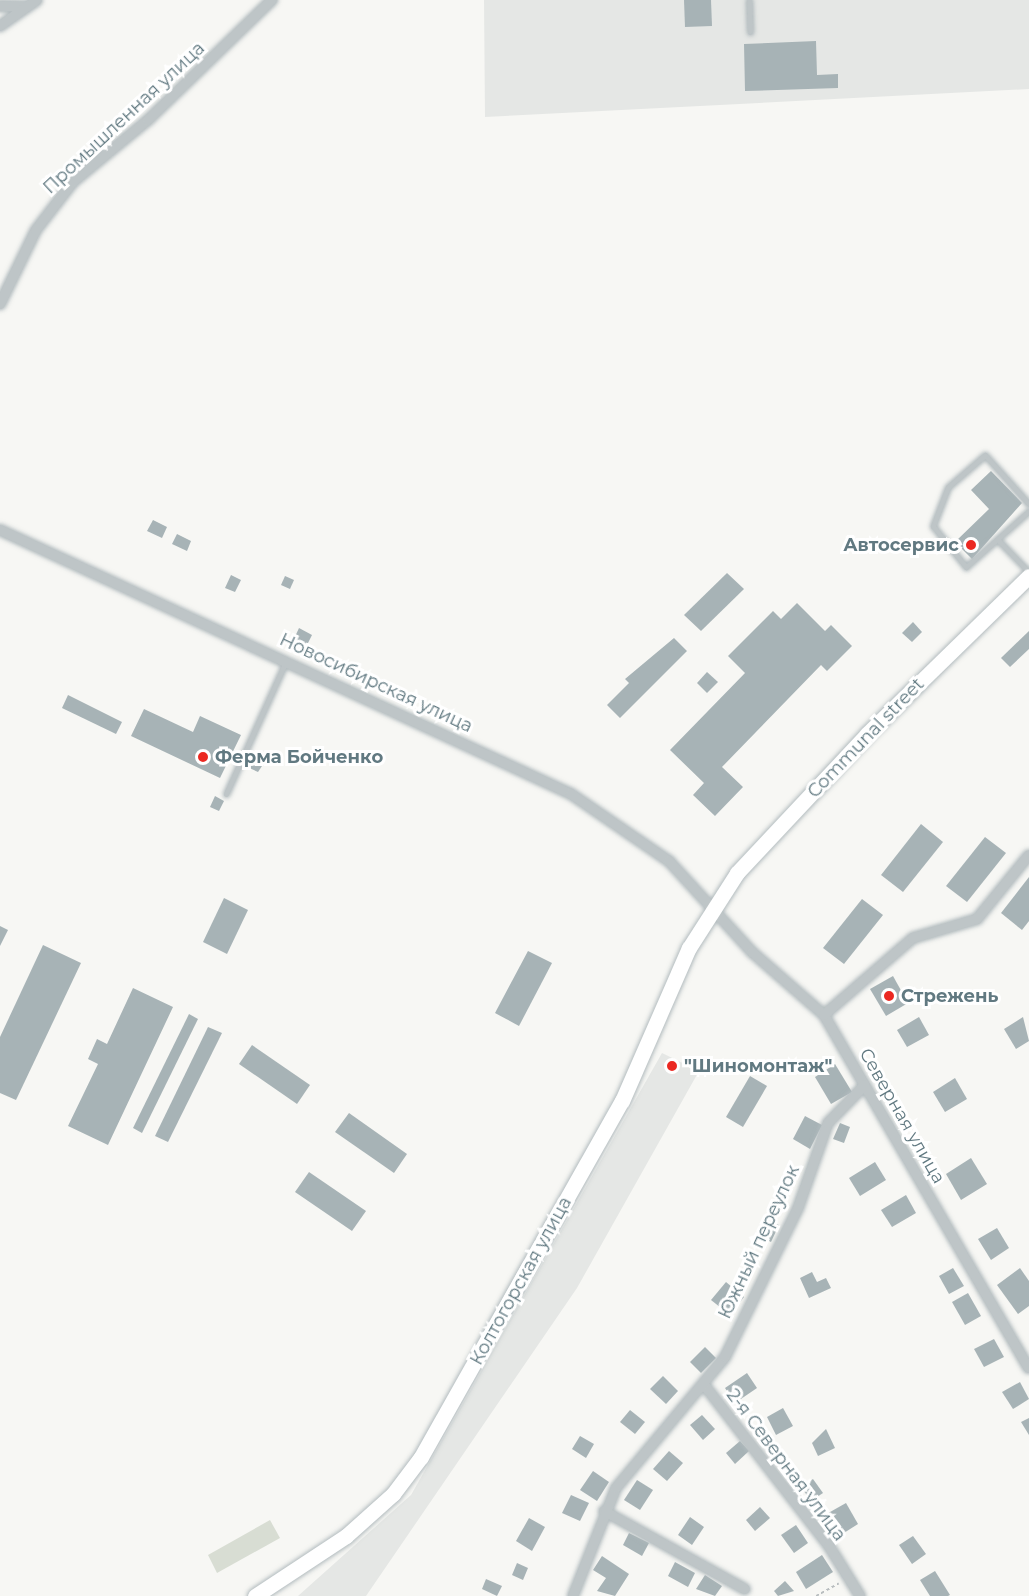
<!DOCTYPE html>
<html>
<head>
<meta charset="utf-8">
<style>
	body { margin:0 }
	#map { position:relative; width:1029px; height:1596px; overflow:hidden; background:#f7f7f4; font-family:Montserrat,sans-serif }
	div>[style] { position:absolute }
	.built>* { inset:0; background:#e5e7e5 }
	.green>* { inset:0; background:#d8ddd3 }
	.building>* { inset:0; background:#a7b3b6 }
	.path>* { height:2px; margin-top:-1px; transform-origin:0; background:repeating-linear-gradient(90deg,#b8bdbf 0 3px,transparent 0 6px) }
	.roads { filter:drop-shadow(0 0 2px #b2bbbe) drop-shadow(0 0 2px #b2bbbe) }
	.lane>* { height:5px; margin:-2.5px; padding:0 2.5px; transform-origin:2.5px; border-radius:2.5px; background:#bec5c7 }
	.street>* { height:10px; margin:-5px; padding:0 5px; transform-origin:5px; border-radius:5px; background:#bec5c7 }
	.secondary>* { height:15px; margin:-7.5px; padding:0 7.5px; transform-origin:7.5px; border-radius:7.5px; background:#fff }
	.dots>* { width:16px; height:16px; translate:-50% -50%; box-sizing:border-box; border:3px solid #fff; border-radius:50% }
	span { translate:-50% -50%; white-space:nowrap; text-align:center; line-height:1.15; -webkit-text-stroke:6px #fff; paint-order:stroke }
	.street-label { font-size:18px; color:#617981 }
	.poi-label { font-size:18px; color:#617981; font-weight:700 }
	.right { translate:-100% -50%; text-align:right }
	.left { translate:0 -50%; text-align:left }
</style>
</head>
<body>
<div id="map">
	<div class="built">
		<i style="clip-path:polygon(484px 0,1029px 0,1029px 89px,485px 117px)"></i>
		<i style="clip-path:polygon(662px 1053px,699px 1071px,577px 1288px,366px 1596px,298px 1596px,411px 1495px)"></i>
	</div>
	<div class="green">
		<i style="clip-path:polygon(270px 1520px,280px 1538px,217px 1573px,208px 1555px)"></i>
	</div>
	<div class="building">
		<i style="clip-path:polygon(684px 0,711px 0,712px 26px,685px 27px)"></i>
		<i style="clip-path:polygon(816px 41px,817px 75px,838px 74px,838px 88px,745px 91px,744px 44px)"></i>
		<i style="clip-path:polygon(991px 471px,1022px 503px,972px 559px,955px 542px,989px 509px,971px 490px)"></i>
		<i style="clip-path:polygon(153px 520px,167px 527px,162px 538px,147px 531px)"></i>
		<i style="clip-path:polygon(177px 534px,191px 541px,187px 551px,172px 544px)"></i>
		<i style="clip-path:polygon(727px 573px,744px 589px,701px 631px,684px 615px)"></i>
		<i style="clip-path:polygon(231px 575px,241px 580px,235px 592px,225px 588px)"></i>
		<i style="clip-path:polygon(285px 576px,294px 580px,290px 589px,281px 585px)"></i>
		<i style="clip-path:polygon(797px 603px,825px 631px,831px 625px,852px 646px,827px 671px,821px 665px,722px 767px,743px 787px,715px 816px,693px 795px,704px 783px,670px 750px,745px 673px,728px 656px,773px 611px,781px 619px)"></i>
		<i style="clip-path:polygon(913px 622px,922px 632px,912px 642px,902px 633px)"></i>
		<i style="clip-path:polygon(299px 628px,312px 635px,306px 647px,293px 641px)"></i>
		<i style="clip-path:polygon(1029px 631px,1029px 649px,1010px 667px,1001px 658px)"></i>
		<i style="clip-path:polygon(674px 638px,687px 651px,620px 718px,607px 705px,629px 683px,625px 679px)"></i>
		<i style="clip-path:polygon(707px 672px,718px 682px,707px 693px,697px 683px)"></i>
		<i style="clip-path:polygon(68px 695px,122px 722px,116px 734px,62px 708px)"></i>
		<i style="clip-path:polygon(144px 709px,193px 732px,200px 716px,241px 735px,220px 778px,131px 736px)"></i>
		<i style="clip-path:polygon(248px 759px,262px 766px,258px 772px,245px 766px)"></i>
		<i style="clip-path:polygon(215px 796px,224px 801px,219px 811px,210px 807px)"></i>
		<i style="clip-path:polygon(921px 824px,943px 842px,903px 892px,881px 875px)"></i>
		<i style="clip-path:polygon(985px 837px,1006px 853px,967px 902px,946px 886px)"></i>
		<i style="clip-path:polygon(1029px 877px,1029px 921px,1022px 930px,1001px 913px)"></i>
		<i style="clip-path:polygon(224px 898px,248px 910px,227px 954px,203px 942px)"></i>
		<i style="clip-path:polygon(862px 899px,883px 915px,844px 964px,823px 948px)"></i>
		<i style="clip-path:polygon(0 926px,8px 930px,0 946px)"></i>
		<i style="clip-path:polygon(43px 945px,81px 963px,16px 1100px,0 1093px,0 1037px)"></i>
		<i style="clip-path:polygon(528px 951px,552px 963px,519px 1026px,495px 1013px)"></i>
		<i style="clip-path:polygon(893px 976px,908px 1003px,886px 1016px,870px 989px)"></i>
		<i style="clip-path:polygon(133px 988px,173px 1007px,108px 1145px,68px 1126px,98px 1064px,88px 1059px,97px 1039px,107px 1044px)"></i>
		<i style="clip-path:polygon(189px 1014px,198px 1019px,142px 1133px,133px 1128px)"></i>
		<i style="clip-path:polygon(919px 1017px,929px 1035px,907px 1047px,897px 1030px)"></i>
		<i style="clip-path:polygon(1023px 1017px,1029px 1041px,1016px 1049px,1004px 1029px)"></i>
		<i style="clip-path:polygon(208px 1027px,222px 1033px,168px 1142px,155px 1136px)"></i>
		<i style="clip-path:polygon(252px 1045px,310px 1085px,297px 1104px,239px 1064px)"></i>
		<i style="clip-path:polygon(835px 1064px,852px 1092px,831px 1104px,815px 1077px)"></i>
		<i style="clip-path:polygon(750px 1076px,767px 1086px,743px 1127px,726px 1117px)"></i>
		<i style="clip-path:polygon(955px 1078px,967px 1099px,945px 1112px,933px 1092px)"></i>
		<i style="clip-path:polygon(349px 1113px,407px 1154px,394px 1173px,335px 1132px)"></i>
		<i style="clip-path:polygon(805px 1116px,822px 1125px,810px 1149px,793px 1139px)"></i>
		<i style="clip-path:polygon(840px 1123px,850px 1127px,844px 1143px,833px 1139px)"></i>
		<i style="clip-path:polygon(971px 1158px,987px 1184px,961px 1200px,946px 1174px)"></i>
		<i style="clip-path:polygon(875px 1162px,886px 1180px,860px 1196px,849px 1178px)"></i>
		<i style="clip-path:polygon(309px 1172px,366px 1211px,352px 1231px,295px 1192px)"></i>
		<i style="clip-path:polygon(906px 1195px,916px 1213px,892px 1227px,881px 1210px)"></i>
		<i style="clip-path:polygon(767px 1220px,779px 1225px,771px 1242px,759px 1236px)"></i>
		<i style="clip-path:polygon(997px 1228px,1009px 1248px,991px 1260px,978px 1239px)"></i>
		<i style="clip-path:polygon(953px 1268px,964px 1286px,949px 1294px,939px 1276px)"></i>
		<i style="clip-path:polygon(1020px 1268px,1029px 1281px,1029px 1306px,1018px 1314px,997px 1285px)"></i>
		<i style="clip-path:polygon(812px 1272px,817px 1282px,826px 1278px,831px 1288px,809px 1298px,800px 1278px)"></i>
		<i style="clip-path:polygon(726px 1282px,744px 1297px,730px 1315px,711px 1300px)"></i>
		<i style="clip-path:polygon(968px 1293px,981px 1316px,965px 1325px,952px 1302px)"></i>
		<i style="clip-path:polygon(994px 1339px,1004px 1357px,984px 1367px,974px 1349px)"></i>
		<i style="clip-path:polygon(705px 1347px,716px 1358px,701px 1373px,690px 1362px)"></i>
		<i style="clip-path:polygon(747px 1373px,757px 1388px,735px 1403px,725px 1388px)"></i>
		<i style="clip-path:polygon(663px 1376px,678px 1391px,666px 1404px,650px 1389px)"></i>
		<i style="clip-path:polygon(1020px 1382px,1029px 1399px,1013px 1409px,1002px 1392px)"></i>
		<i style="clip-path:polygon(783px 1408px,793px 1426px,776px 1435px,767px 1417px)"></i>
		<i style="clip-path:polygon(630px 1410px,645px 1422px,635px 1434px,620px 1422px)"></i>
		<i style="clip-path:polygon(702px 1415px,715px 1429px,703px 1440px,690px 1425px)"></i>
		<i style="clip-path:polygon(1029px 1418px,1029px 1435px,1021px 1422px)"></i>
		<i style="clip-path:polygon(826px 1429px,835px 1448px,818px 1456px,812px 1443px)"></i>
		<i style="clip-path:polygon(580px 1436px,594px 1444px,586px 1458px,572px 1449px)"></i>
		<i style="clip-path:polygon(740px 1441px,749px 1451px,735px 1464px,726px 1453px)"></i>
		<i style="clip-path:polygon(669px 1451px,683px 1463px,667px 1481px,653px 1469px)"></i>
		<i style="clip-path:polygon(593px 1471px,609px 1482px,597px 1501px,580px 1490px)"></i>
		<i style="clip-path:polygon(813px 1479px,823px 1493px,811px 1501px,801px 1487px)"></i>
		<i style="clip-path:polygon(637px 1480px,653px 1490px,640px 1510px,624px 1500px)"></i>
		<i style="clip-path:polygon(571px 1495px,589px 1503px,580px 1521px,562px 1513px)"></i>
		<i style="clip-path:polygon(846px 1503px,858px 1524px,836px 1538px,823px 1516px)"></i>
		<i style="clip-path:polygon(760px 1507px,770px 1518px,755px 1531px,746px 1520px)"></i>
		<i style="clip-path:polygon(690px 1517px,704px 1527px,692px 1545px,678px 1535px)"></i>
		<i style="clip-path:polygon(529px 1518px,545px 1527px,532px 1551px,516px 1541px)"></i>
		<i style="clip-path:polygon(796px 1525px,808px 1543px,794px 1553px,781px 1535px)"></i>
		<i style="clip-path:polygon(629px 1533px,649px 1543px,642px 1556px,623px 1545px)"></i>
		<i style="clip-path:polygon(913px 1536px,926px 1554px,912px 1564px,899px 1545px)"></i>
		<i style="clip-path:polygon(822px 1555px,833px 1572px,806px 1589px,796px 1572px)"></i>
		<i style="clip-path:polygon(602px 1556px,629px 1574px,615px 1596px,597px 1591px,606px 1578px,593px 1570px)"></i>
		<i style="clip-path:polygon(675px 1562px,695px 1573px,688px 1587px,668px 1576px)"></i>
		<i style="clip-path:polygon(517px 1563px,528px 1568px,523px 1580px,512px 1575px)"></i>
		<i style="clip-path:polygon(935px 1571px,950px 1595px,948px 1596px,930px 1596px,920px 1580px)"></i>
		<i style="clip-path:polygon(705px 1575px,722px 1586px,715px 1596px,696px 1589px)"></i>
		<i style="clip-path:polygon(486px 1579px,502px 1586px,497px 1596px,482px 1589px)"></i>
		<i style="clip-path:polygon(785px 1581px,794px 1591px,778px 1596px,774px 1591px)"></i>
	</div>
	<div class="path">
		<i style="left:816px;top:1596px;width:26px;rotate:-29deg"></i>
	</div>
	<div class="roads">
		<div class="lane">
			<i style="left:749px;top:0;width:32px;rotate:88deg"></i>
			<i style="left:1029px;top:504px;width:66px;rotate:-131.9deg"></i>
			<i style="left:985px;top:455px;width:49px;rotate:139.1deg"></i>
			<i style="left:948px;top:487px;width:42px;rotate:111deg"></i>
			<i style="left:933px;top:526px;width:53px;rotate:51.2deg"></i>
			<i style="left:966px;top:567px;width:84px;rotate:-41.6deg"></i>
			<i style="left:999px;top:541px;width:43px;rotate:45.9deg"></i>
			<i style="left:226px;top:794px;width:146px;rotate:-65.7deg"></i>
		</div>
		<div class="street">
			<i style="left:0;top:6px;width:24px;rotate:2deg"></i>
			<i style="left:0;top:26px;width:45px;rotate:-35.1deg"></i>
			<i style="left:0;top:304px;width:82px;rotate:-64.1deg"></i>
			<i style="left:36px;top:230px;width:61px;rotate:-52.4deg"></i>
			<i style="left:73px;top:182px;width:97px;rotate:-39.6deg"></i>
			<i style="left:148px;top:120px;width:173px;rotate:-44.1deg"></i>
			<i style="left:0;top:530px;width:629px;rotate:24.81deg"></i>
			<i style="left:571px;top:794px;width:119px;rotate:34.4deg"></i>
			<i style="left:669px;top:861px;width:123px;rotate:47.6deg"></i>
			<i style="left:752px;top:952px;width:96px;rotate:41.2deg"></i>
			<i style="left:824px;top:1015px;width:408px;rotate:59.9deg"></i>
			<i style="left:824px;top:1015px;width:118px;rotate:-40.9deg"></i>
			<i style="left:913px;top:938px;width:67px;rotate:-16.5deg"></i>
			<i style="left:977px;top:919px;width:82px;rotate:-50.9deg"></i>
			<i style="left:705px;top:1386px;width:202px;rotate:52.2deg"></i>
			<i style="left:829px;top:1546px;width:59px;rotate:58.2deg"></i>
			<i style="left:604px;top:1511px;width:161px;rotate:29deg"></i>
			<i style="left:573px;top:1596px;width:116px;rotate:-68.3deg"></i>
			<i style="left:616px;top:1488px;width:170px;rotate:-50.2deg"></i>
			<i style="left:725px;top:1357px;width:166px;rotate:-63.9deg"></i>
			<i style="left:798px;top:1208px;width:90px;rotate:-70.6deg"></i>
			<i style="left:828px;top:1123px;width:53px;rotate:-45.8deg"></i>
		</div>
		<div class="secondary">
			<i style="left:255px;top:1596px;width:109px;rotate:-33.4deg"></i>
			<i style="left:346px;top:1536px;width:63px;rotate:-41.8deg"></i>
			<i style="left:393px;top:1494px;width:46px;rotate:-52.9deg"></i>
			<i style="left:421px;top:1457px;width:409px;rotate:-60.6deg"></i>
			<i style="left:622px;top:1101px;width:167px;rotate:-66.4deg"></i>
			<i style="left:689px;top:948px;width:89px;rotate:-57.4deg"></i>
			<i style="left:737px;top:873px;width:190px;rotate:-46.9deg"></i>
			<i style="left:867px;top:734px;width:226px;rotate:-44.3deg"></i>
		</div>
	</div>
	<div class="dots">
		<i style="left:971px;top:545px;background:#eb2821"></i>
		<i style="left:203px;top:757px;background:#eb2821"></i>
		<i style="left:889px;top:996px;background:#eb2821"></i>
		<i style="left:672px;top:1066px;background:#eb2821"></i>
	</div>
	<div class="street-label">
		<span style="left:124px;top:118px;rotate:-43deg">Промышленная улица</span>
		<span style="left:376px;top:683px;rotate:25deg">Новосибирская улица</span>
		<span style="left:866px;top:738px;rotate:-46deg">Communal street</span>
		<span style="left:902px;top:1116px;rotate:60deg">Северная улица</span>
		<span style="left:759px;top:1242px;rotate:-65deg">Южный переулок</span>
		<span style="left:521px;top:1281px;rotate:-61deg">Колтогорская улица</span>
		<span style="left:786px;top:1465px;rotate:53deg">2-я Северная улица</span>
	</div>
	<div class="poi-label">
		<span class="right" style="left:959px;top:545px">Автосервис</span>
		<span class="left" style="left:215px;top:757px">Ферма Бойченко</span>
		<span class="left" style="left:901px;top:996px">Стрежень</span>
		<span class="left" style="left:684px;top:1066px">"Шиномонтаж"</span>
	</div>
</div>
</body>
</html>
